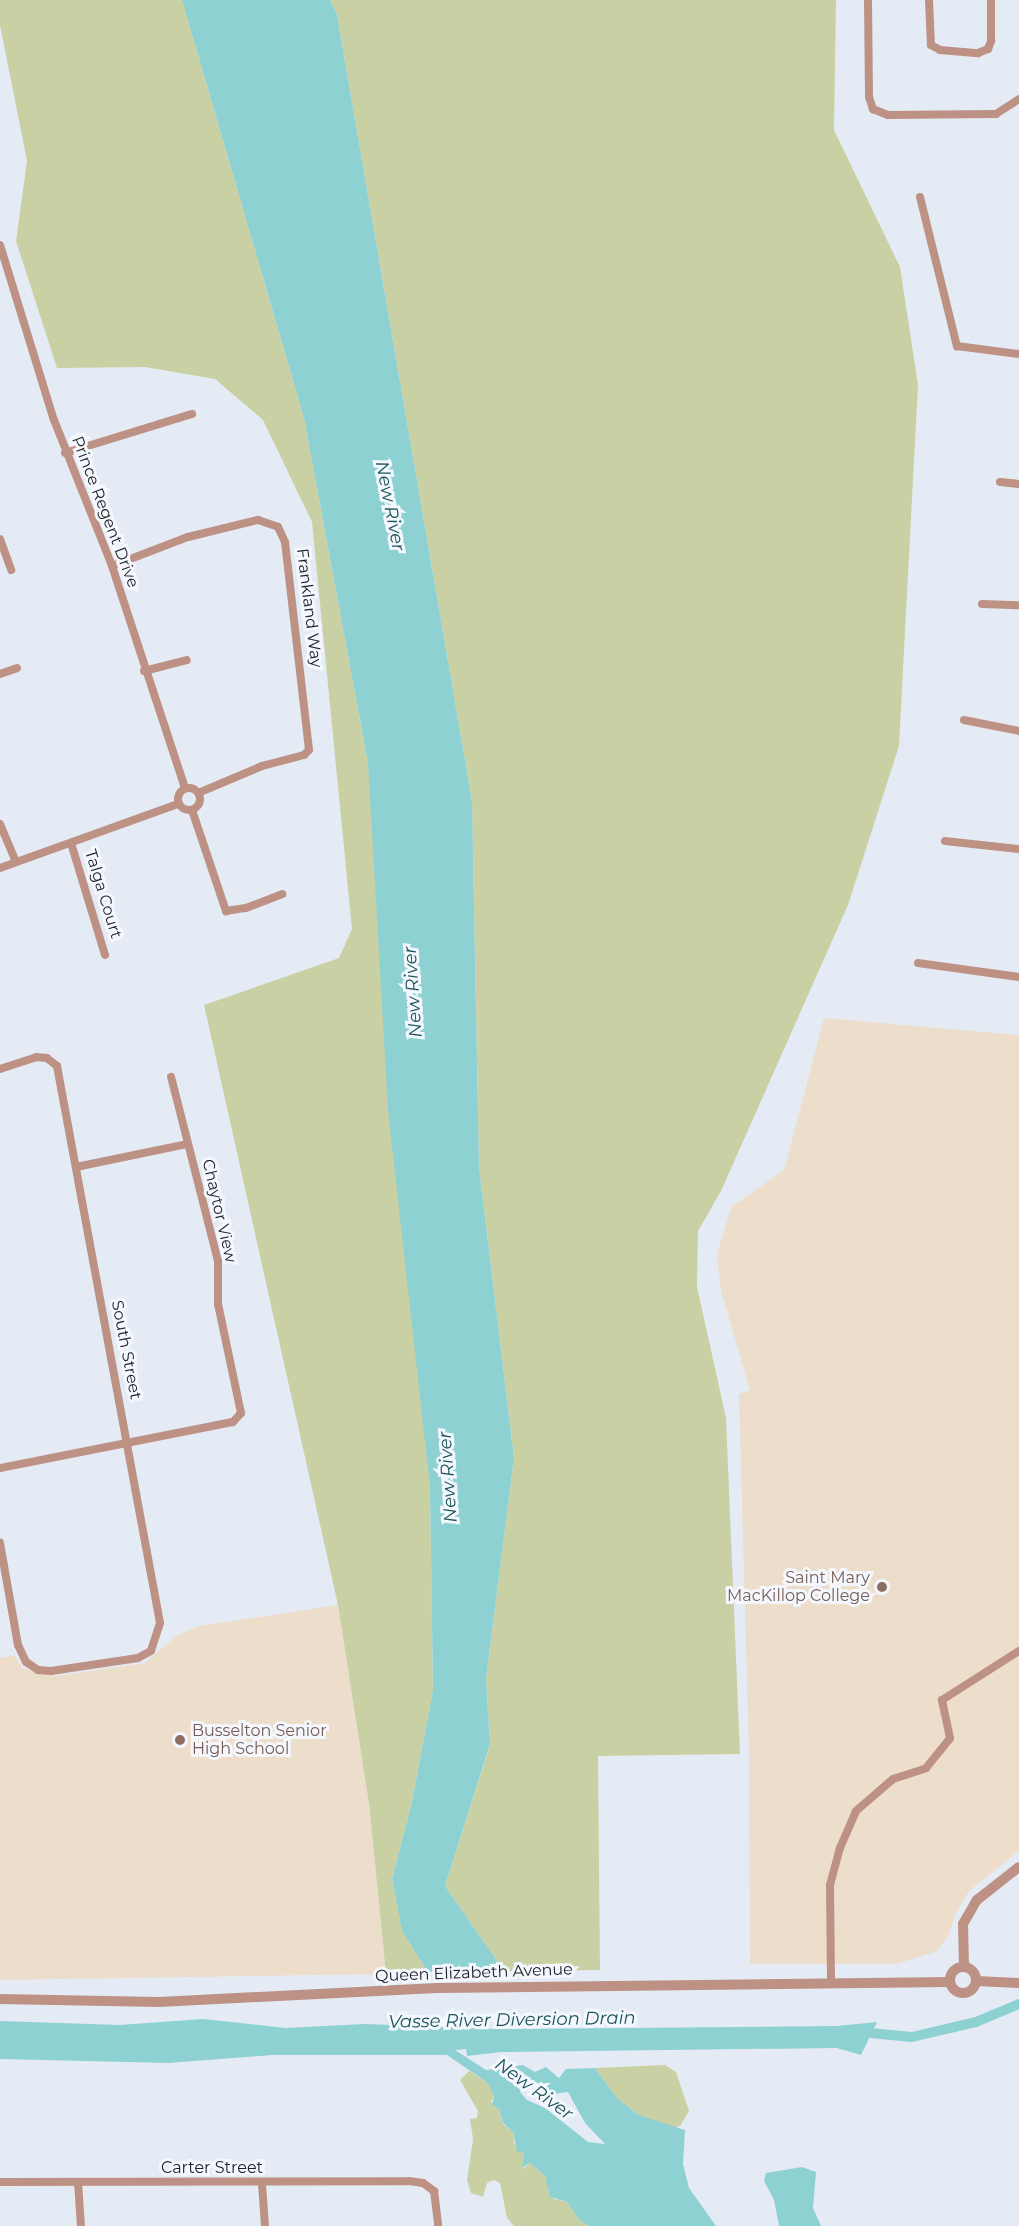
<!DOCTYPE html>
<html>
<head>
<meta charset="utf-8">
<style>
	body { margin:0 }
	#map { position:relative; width:1019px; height:2226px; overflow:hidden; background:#e5ebf5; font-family:Montserrat,sans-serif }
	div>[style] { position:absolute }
	.education>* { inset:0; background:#eddecb }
	.green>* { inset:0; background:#c9d1a4 }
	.water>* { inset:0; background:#8ed1d2 }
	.canal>* { height:10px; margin:-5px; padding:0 5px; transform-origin:5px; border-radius:5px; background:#8ed1d2 }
	.minor>* { height:8px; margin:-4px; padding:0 4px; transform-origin:4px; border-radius:4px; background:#be9185 }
	.minor>.ring { margin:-4px; padding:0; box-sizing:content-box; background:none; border:8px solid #be9185; border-radius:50% }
	.tertiary>* { height:10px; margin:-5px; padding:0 5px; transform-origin:5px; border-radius:5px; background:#be9185 }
	.tertiary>.ring { margin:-5px; padding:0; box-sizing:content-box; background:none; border:10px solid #be9185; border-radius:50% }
	.dots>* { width:16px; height:16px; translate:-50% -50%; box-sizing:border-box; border:3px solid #f4f8fe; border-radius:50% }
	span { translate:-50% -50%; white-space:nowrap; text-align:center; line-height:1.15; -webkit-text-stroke:6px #f4f8fe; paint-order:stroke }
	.street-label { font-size:16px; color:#212327 }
	.education-label { font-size:16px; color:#785e54 }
	.right { translate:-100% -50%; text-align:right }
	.left { translate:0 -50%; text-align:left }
	.water-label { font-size:18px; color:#1b5456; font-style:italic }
</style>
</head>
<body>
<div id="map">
	<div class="education">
		<i style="clip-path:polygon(824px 1018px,1019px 1035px,1019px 1851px,969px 1891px,956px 1913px,948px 1936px,937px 1951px,897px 1964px,750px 1964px,749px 1754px,739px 1394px,750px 1390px,721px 1291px,717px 1255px,731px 1207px,784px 1170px)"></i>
		<i style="clip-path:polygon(338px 1605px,369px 1804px,386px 1974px,0 1980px,0 1658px,15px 1655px,22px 1668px,56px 1676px,145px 1663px,176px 1636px,199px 1626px)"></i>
	</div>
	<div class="green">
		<i style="clip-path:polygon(0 0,182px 0,304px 418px,368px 763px,430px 1487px,433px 1690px,412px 1802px,392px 1879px,402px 1931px,428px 1972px,386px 1974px,369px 1804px,338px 1605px,204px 1005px,339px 958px,352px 929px,312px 522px,263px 420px,215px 379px,145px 367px,57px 368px,16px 241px,27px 161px,0 25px)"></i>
		<i style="clip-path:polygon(330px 0,836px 0,834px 130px,900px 267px,918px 385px,899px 746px,848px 905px,721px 1191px,698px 1231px,697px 1287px,726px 1418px,740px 1754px,598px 1756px,600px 1970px,504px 1971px,445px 1886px,490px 1745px,486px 1679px,514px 1458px,479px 1167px,472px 801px,337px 15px)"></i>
		<i style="clip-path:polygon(665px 2065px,676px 2072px,689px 2111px,680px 2126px,672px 2128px,639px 2115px,617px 2098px,595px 2068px)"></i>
		<i style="clip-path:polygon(469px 2071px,488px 2083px,494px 2097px,491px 2102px,499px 2109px,503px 2124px,513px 2132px,514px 2144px,524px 2153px,523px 2169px,530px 2163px,549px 2180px,548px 2192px,554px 2199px,567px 2202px,580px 2221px,590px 2226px,514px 2226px,507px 2218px,500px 2183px,494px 2180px,487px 2183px,483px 2197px,471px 2193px,467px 2180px,473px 2139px,470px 2119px,477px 2118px,478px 2111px,460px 2080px)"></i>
	</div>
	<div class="water">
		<i style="clip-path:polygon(182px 0,330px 0,337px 15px,472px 801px,479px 1167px,514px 1458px,486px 1679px,490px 1744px,445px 1886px,504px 1971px,428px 1972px,402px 1931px,392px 1879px,412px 1802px,433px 1690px,430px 1487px,388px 1110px,368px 763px,304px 418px)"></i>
		<i style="clip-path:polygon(evenodd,203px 2019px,285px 2028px,364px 2024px,499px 2029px,836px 2026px,877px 2022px,861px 2055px,837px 2048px,502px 2052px,467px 2056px,466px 2049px,455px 2050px,486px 2070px,523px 2065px,535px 2072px,546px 2067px,559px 2078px,566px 2069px,595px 2068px,617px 2098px,639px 2115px,685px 2130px,683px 2164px,689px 2188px,716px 2226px,590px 2226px,580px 2221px,567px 2202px,550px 2197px,545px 2176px,530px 2163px,522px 2168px,524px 2153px,517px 2152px,513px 2132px,503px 2123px,499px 2109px,492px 2104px,494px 2097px,488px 2083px,447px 2055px,272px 2055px,168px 2063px,0 2059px,0 2021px,119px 2025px,203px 2019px,522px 2085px,553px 2094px,568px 2092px,585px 2123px,605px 2144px,588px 2142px,545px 2108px,527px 2100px,520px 2092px,522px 2085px)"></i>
		<i style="clip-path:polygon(802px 2167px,816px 2172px,813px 2208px,821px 2226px,779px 2226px,774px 2200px,764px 2181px,766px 2173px)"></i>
	</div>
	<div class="canal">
		<i style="left:860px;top:2032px;width:52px;rotate:5.5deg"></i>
		<i style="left:912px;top:2037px;width:66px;rotate:-13.2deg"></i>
		<i style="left:976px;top:2022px;width:47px;rotate:-22.7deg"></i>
	</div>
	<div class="minor">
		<i style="left:868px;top:0;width:97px;rotate:89.4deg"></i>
		<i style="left:869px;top:97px;width:13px;rotate:72deg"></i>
		<i style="left:873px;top:109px;width:16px;rotate:22deg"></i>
		<i style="left:888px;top:115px;width:108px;rotate:-0.5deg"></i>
		<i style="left:996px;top:114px;width:27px;rotate:-33deg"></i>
		<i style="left:929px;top:0;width:45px;rotate:87.5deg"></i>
		<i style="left:931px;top:45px;width:10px;rotate:29deg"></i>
		<i style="left:940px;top:50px;width:38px;rotate:5deg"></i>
		<i style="left:978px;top:53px;width:11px;rotate:-22deg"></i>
		<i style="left:988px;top:49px;width:9px;rotate:-69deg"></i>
		<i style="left:991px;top:41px;width:41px;rotate:-90deg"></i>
		<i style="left:920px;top:197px;width:154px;rotate:76.1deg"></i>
		<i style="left:957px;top:346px;width:63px;rotate:7.4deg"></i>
		<i style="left:0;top:245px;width:183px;rotate:72.9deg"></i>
		<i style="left:54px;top:420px;width:157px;rotate:68.3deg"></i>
		<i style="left:112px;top:566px;width:234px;rotate:71.8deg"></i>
		<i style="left:65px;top:453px;width:133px;rotate:-17.1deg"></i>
		<i style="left:1000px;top:482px;width:19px;rotate:6deg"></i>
		<i style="left:0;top:539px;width:33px;rotate:70deg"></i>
		<i style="left:112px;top:566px;width:81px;rotate:-20.9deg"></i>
		<i style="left:188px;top:537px;width:72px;rotate:-13.7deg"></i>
		<i style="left:258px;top:520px;width:21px;rotate:19deg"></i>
		<i style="left:278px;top:527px;width:17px;rotate:65deg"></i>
		<i style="left:285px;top:542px;width:209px;rotate:83.4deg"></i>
		<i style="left:309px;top:750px;width:7px;rotate:135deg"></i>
		<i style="left:304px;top:755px;width:43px;rotate:165.3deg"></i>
		<i style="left:262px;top:766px;width:69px;rotate:157.1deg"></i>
		<i style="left:982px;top:604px;width:37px;rotate:2deg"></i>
		<i style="left:144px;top:671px;width:44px;rotate:-14.3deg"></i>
		<i style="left:0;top:674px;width:18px;rotate:-19deg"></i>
		<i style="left:964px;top:720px;width:56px;rotate:11.3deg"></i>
		<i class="ring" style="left:178px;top:788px;width:14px;height:14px"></i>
		<i style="left:192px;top:810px;width:107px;rotate:71.4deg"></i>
		<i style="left:226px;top:911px;width:20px;rotate:-9deg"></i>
		<i style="left:246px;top:908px;width:39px;rotate:-21deg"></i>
		<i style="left:0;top:824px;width:41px;rotate:67.2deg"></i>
		<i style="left:945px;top:841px;width:74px;rotate:6.2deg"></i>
		<i style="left:71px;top:843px;width:117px;rotate:73.1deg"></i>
		<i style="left:0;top:868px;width:189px;rotate:-19.8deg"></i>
		<i style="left:918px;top:963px;width:102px;rotate:7.9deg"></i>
		<i style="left:0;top:1069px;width:38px;rotate:-18deg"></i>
		<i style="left:36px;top:1057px;width:11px;rotate:5deg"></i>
		<i style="left:47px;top:1058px;width:13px;rotate:39deg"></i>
		<i style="left:57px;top:1066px;width:566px;rotate:79.52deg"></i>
		<i style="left:160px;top:1623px;width:29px;rotate:108deg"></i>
		<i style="left:151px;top:1651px;width:15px;rotate:152deg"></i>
		<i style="left:138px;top:1658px;width:88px;rotate:171.5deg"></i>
		<i style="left:51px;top:1671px;width:13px;rotate:-176deg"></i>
		<i style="left:38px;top:1670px;width:14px;rotate:-146deg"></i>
		<i style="left:26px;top:1662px;width:19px;rotate:-115deg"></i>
		<i style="left:18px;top:1645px;width:104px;rotate:-100deg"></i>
		<i style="left:76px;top:1167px;width:113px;rotate:-11.7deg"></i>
		<i style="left:0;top:1468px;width:237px;rotate:-11.2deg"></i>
		<i style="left:233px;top:1422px;width:12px;rotate:-48deg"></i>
		<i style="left:241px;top:1413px;width:111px;rotate:-101.9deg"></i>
		<i style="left:218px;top:1304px;width:43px;rotate:-90deg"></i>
		<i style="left:218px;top:1261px;width:190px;rotate:-104.3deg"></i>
		<i style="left:831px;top:1981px;width:96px;rotate:-90.6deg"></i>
		<i style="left:830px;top:1885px;width:38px;rotate:-75deg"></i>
		<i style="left:840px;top:1848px;width:40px;rotate:-66.6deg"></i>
		<i style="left:856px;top:1811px;width:49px;rotate:-40.9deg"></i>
		<i style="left:893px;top:1779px;width:35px;rotate:-18deg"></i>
		<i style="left:926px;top:1768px;width:38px;rotate:-51deg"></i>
		<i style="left:950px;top:1738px;width:39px;rotate:-102deg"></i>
		<i style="left:942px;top:1700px;width:91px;rotate:-32.5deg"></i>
		<i style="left:0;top:2182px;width:409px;rotate:-0.1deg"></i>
		<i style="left:409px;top:2181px;width:14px;rotate:8deg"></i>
		<i style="left:423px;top:2183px;width:14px;rotate:36deg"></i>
		<i style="left:434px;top:2191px;width:35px;rotate:83deg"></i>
		<i style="left:78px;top:2182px;width:44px;rotate:86.1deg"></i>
		<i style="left:262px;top:2184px;width:42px;rotate:85.9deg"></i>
	</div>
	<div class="tertiary">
		<i class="ring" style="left:950px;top:1967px;width:16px;height:16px"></i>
		<i style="left:964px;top:1967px;width:43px;rotate:-91.3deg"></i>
		<i style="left:963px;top:1924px;width:28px;rotate:-60deg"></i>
		<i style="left:977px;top:1900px;width:53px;rotate:-38.2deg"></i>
		<i style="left:976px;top:1981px;width:43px;rotate:2.7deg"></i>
		<i style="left:0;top:1999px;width:159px;rotate:1.1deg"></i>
		<i style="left:159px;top:2002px;width:278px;rotate:-2.9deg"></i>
		<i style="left:437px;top:1988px;width:512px;rotate:-0.67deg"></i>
	</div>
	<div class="dots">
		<i style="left:882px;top:1587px;background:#8d6e63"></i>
		<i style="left:180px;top:1740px;background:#8d6e63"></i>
	</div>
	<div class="street-label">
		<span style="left:105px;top:512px;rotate:69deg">Prince Regent Drive</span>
		<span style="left:309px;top:608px;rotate:83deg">Frankland Way</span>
		<span style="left:103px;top:894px;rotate:73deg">Talga Court</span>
		<span style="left:219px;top:1211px;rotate:77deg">Chaytor View</span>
		<span style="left:126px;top:1350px;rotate:79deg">South Street</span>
		<span style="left:474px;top:1973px;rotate:-2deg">Queen Elizabeth Avenue</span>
		<span style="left:212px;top:2168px">Carter Street</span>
	</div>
	<div class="education-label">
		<span class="right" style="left:870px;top:1587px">Saint Mary<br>MacKillop College</span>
		<span class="left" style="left:192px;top:1740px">Busselton Senior<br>High School</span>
	</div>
	<div class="water-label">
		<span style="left:390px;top:506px;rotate:79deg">New River</span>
		<span style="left:413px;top:992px;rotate:-94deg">New River</span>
		<span style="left:448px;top:1477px;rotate:-94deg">New River</span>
		<span style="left:512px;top:2020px;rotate:-1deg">Vasse River Diversion Drain</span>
		<span style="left:534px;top:2089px;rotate:36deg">New River</span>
	</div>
</div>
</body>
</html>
